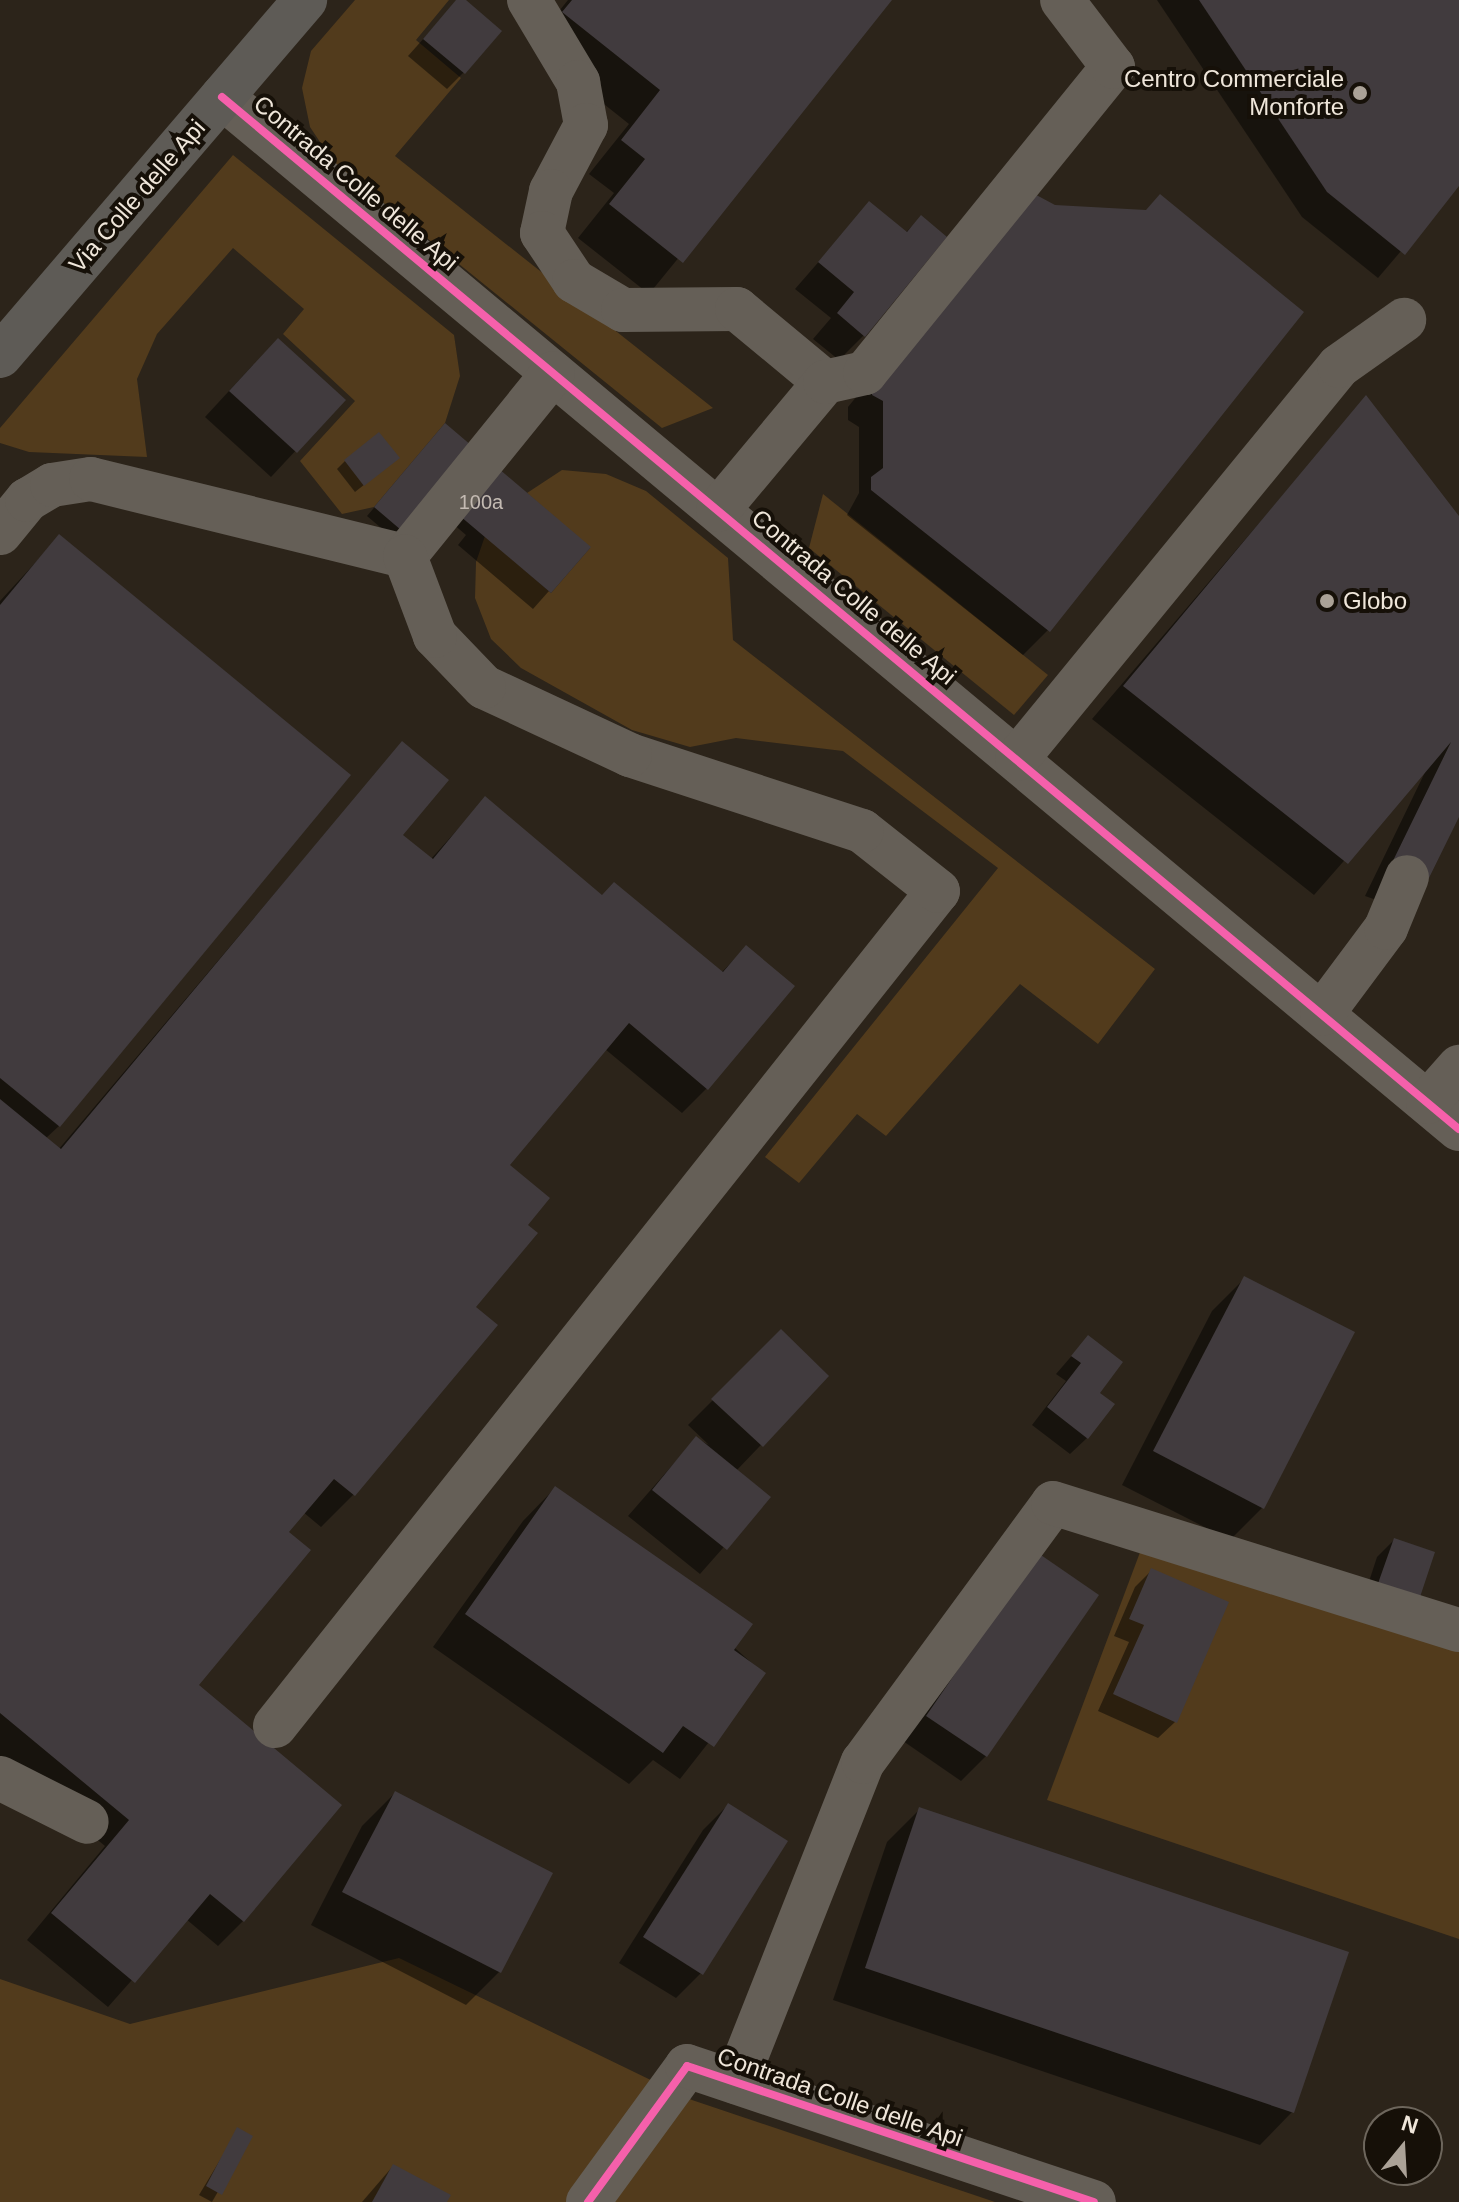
<!DOCTYPE html>
<html>
<head>
<meta charset="utf-8">
<style>
	body { margin:0 }
	#map { position:relative; width:1459px; height:2202px; overflow:hidden; background:#2c241a; font-family:Helvetica,sans-serif }
	div>[style] { position:absolute }
	.green>* { inset:0; background:#523b1c }
	.shadow>* { inset:0; background:#0007 }
	.building>* { inset:0; background:#413b3e }
	.minor>* { height:44px; margin:-22px; padding:0 22px; transform-origin:22px; border-radius:22px; background:#655f57 }
	.major>* { height:44px; margin:-22px; padding:0 22px; transform-origin:22px; border-radius:22px; background:#5e5b56 }
	.cycleway>* { height:8px; margin:-4px; padding:0 4px; transform-origin:4px; border-radius:4px; background:#f560ab }
	.dots>* { width:22px; height:22px; translate:-50% -50%; box-sizing:border-box; border:4px solid #161008; border-radius:50% }
	span { translate:-50% -50%; white-space:nowrap; text-align:center; line-height:1.15; -webkit-text-stroke:8px #161008; paint-order:stroke }
	.number-label { font-size:20px; color:#c4bbb3 }
	.number-label span { -webkit-text-stroke-width:0 }
	.poi-label { font-size:24px; color:#efe6da }
	.right { translate:-100% -50%; text-align:right }
	.left { translate:0 -50%; text-align:left }
	.street-label { font-size:24px; color:#efe6da }
	.north { position:absolute; left:1363px; top:2106px; width:80px; height:80px; box-sizing:border-box; background:#161008; border:2px solid #6d665c; border-radius:50%; rotate:18deg; font-size:22px; font-weight:700; line-height:32px; text-align:center; color:#efe6da }
	.north::after { content:''; display:block; margin:auto; width:28px; height:36px; background:#aba297; clip-path:polygon(50% 0,100% 100%,50% 72%,0 100%) }
</style>
</head>
<body>
<div id="map">
	<div class="green">
		<i style="clip-path:polygon(355px 0,449px 0,416px 40px,461px 78px,395px 156px,713px 408px,662px 428px,334px 163px,310px 127px,302px 88px,311px 51px)"></i>
		<i style="clip-path:polygon(233px 155px,454px 335px,460px 376px,445px 423px,374px 507px,342px 514px,300px 461px,355px 401px,283px 334px,304px 309px,233px 248px,157px 334px,137px 379px,147px 457px,29px 452px,0 443px,0 428px)"></i>
		<i style="clip-path:polygon(562px 470px,606px 474px,646px 491px,728px 558px,733px 640px,1155px 969px,1098px 1044px,1020px 984px,886px 1136px,857px 1114px,799px 1183px,765px 1157px,998px 868px,843px 751px,736px 738px,690px 747px,632px 730px,521px 668px,491px 639px,475px 598px,476px 562px,485px 536px,551px 593px,590px 548px,527px 493px)"></i>
		<i style="clip-path:polygon(823px 494px,1048px 675px,1014px 715px,809px 548px)"></i>
		<i style="clip-path:polygon(1142px 1547px,1459px 1651px,1459px 1939px,1047px 1800px)"></i>
		<i style="clip-path:polygon(399px 1958px,692px 2100px,995px 2202px,0 2202px,0 1979px,130px 2024px)"></i>
	</div>
	<div class="shadow">
		<i style="clip-path:polygon(458px 0,464px 72px,447px 89px,408px 56px)"></i>
		<i style="clip-path:polygon(568px 0,889px 0,649px 294px,578px 238px,614px 193px,589px 174px,629px 124px,531px 46px)"></i>
		<i style="clip-path:polygon(1157px 0,1459px 0,1459px 183px,1378px 278px,1302px 217px)"></i>
		<i style="clip-path:polygon(869px 204px,905px 233px,921px 218px,864px 335px,839px 360px,813px 339px,831px 318px,795px 289px)"></i>
		<i style="clip-path:polygon(1003px 218px,1048px 630px,1023px 655px,847px 515px,859px 493px,859px 427px,848px 420px,848px 407px)"></i>
		<i style="clip-path:polygon(253px 365px,343px 400px,271px 477px,205px 417px)"></i>
		<i style="clip-path:polygon(1366px 398px,1459px 519px,1459px 812px,1399px 908px,1365px 896px,1429px 764px,1314px 895px,1092px 719px)"></i>
		<i style="clip-path:polygon(437px 434px,588px 547px,533px 609px,458px 545px,466px 535px,452px 523px,419px 560px,367px 516px)"></i>
		<i style="clip-path:polygon(345px 461px,389px 465px,355px 492px,337px 469px)"></i>
		<i style="clip-path:polygon(59px 537px,59px 1126px,45px 1139px,58px 1150px,402px 743px,400px 835px,430px 860px,485px 799px,602px 897px,721px 973px,746px 947px,707px 1088px,682px 1113px,605px 1049px,508px 1165px,525px 1225px,354px 1494px,321px 1527px,303px 1512px,286px 1532px,196px 1685px,243px 1921px,218px 1946px,186px 1919px,108px 2007px,27px 1940px,105px 1846px,0 1759px,0 601px)"></i>
		<i style="clip-path:polygon(1245px 1278px,1262px 1508px,1230px 1540px,1122px 1485px,1212px 1311px)"></i>
		<i style="clip-path:polygon(781px 1332px,827px 1376px,736px 1471px,768px 1497px,700px 1574px,628px 1516px,696px 1438px,709px 1445px,688px 1425px)"></i>
		<i style="clip-path:polygon(1088px 1337px,1097px 1393px,1087px 1438px,1070px 1454px,1032px 1425px,1066px 1381px,1056px 1374px)"></i>
		<i style="clip-path:polygon(555px 1488px,763px 1673px,680px 1779px,653px 1760px,629px 1784px,433px 1647px,523px 1521px)"></i>
		<i style="clip-path:polygon(1394px 1540px,1433px 1553px,1360px 1609px,1377px 1557px)"></i>
		<i style="clip-path:polygon(1152px 1570px,1175px 1722px,1158px 1738px,1098px 1711px,1129px 1642px,1114px 1636px,1135px 1587px)"></i>
		<i style="clip-path:polygon(1013px 1581px,986px 1756px,961px 1781px,903px 1741px)"></i>
		<i style="clip-path:polygon(395px 1793px,550px 1874px,499px 1972px,466px 2005px,311px 1925px,362px 1826px)"></i>
		<i style="clip-path:polygon(728px 1805px,701px 1973px,676px 1998px,619px 1963px,703px 1830px)"></i>
		<i style="clip-path:polygon(920px 1809px,1292px 2112px,1260px 2145px,833px 2000px,887px 1842px)"></i>
		<i style="clip-path:polygon(238px 2130px,250px 2136px,212px 2202px,199px 2195px)"></i>
		<i style="clip-path:polygon(393px 2166px,445px 2202px,362px 2202px)"></i>
	</div>
	<div class="building">
		<i style="clip-path:polygon(456px 0,466px 0,502px 31px,465px 74px,423px 39px)"></i>
		<i style="clip-path:polygon(572px 0,892px 0,683px 263px,609px 204px,645px 159px,621px 140px,660px 90px,562px 12px)"></i>
		<i style="clip-path:polygon(1199px 0,1459px 0,1459px 186px,1405px 255px,1327px 192px)"></i>
		<i style="clip-path:polygon(1027px 190px,1055px 205px,1146px 210px,1160px 194px,1304px 312px,1050px 632px,871px 490px,871px 477px,883px 468px,883px 401px,872px 395px,873px 380px)"></i>
		<i style="clip-path:polygon(869px 201px,907px 232px,921px 215px,947px 237px,865px 337px,837px 313px,854px 292px,818px 262px)"></i>
		<i style="clip-path:polygon(278px 338px,346px 400px,297px 453px,229px 391px)"></i>
		<i style="clip-path:polygon(1366px 395px,1459px 516px,1459px 817px,1426px 884px,1388px 871px,1451px 742px,1348px 864px,1123px 686px)"></i>
		<i style="clip-path:polygon(445px 423px,591px 547px,551px 593px,460px 516px,428px 553px,374px 507px)"></i>
		<i style="clip-path:polygon(379px 432px,400px 458px,364px 486px,344px 460px)"></i>
		<i style="clip-path:polygon(59px 534px,351px 775px,60px 1127px,0 1078px,0 605px)"></i>
		<i style="clip-path:polygon(402px 741px,449px 780px,403px 835px,433px 859px,485px 796px,602px 895px,614px 882px,723px 972px,746px 945px,795px 986px,708px 1090px,629px 1023px,510px 1165px,550px 1198px,528px 1225px,538px 1233px,476px 1307px,498px 1325px,355px 1496px,334px 1479px,289px 1532px,311px 1550px,199px 1685px,342px 1805px,244px 1922px,210px 1894px,135px 1983px,51px 1913px,129px 1820px,0 1713px,0 1099px,61px 1149px)"></i>
		<i style="clip-path:polygon(1244px 1276px,1355px 1332px,1264px 1509px,1153px 1451px)"></i>
		<i style="clip-path:polygon(781px 1329px,829px 1376px,763px 1447px,711px 1399px)"></i>
		<i style="clip-path:polygon(1088px 1335px,1123px 1362px,1100px 1393px,1115px 1404px,1088px 1439px,1047px 1407px,1081px 1363px,1071px 1356px)"></i>
		<i style="clip-path:polygon(696px 1436px,771px 1497px,727px 1550px,652px 1490px)"></i>
		<i style="clip-path:polygon(555px 1486px,753px 1624px,734px 1650px,766px 1673px,714px 1747px,683px 1726px,663px 1753px,465px 1614px)"></i>
		<i style="clip-path:polygon(1394px 1538px,1435px 1552px,1417px 1606px,1375px 1592px)"></i>
		<i style="clip-path:polygon(1038px 1553px,1099px 1595px,987px 1757px,926px 1716px)"></i>
		<i style="clip-path:polygon(1151px 1568px,1229px 1602px,1177px 1723px,1113px 1694px,1144px 1625px,1129px 1619px)"></i>
		<i style="clip-path:polygon(395px 1791px,553px 1873px,501px 1973px,342px 1892px)"></i>
		<i style="clip-path:polygon(728px 1803px,788px 1841px,703px 1975px,643px 1937px)"></i>
		<i style="clip-path:polygon(919px 1807px,1349px 1952px,1294px 2113px,865px 1968px)"></i>
		<i style="clip-path:polygon(237px 2127px,253px 2136px,222px 2195px,206px 2186px)"></i>
		<i style="clip-path:polygon(393px 2164px,451px 2195px,447px 2202px,372px 2202px)"></i>
	</div>
	<div class="minor">
		<i style="left:529px;top:0;width:96px;rotate:59.1deg"></i>
		<i style="left:578px;top:82px;width:44px;rotate:79.5deg"></i>
		<i style="left:586px;top:125px;width:75px;rotate:117.9deg"></i>
		<i style="left:551px;top:191px;width:43px;rotate:102.1deg"></i>
		<i style="left:542px;top:233px;width:58px;rotate:56.3deg"></i>
		<i style="left:574px;top:281px;width:57px;rotate:30.6deg"></i>
		<i style="left:623px;top:310px;width:114px;rotate:-0.5deg"></i>
		<i style="left:737px;top:309px;width:114px;rotate:39.7deg"></i>
		<i style="left:222px;top:97px;width:1611px;rotate:39.84deg"></i>
		<i style="left:718px;top:510px;width:167px;rotate:-50.1deg"></i>
		<i style="left:825px;top:382px;width:41px;rotate:-12.7deg"></i>
		<i style="left:865px;top:373px;width:394px;rotate:-51deg"></i>
		<i style="left:1113px;top:67px;width:84px;rotate:-127.3deg"></i>
		<i style="left:0;top:533px;width:43px;rotate:-50.7deg"></i>
		<i style="left:27px;top:500px;width:29px;rotate:-31deg"></i>
		<i style="left:52px;top:485px;width:39px;rotate:-9deg"></i>
		<i style="left:91px;top:479px;width:323px;rotate:13.8deg"></i>
		<i style="left:405px;top:556px;width:235px;rotate:-51deg"></i>
		<i style="left:1017px;top:759px;width:508px;rotate:-50.67deg"></i>
		<i style="left:1339px;top:366px;width:80px;rotate:-35.3deg"></i>
		<i style="left:1322px;top:1014px;width:107px;rotate:-53.3deg"></i>
		<i style="left:1386px;top:928px;width:55px;rotate:-67.6deg"></i>
		<i style="left:1428px;top:1102px;width:47px;rotate:-48.5deg"></i>
		<i style="left:275px;top:1726px;width:1066px;rotate:-51.55deg"></i>
		<i style="left:938px;top:891px;width:97px;rotate:-141.7deg"></i>
		<i style="left:862px;top:831px;width:244px;rotate:-161.9deg"></i>
		<i style="left:630px;top:755px;width:161px;rotate:-155deg"></i>
		<i style="left:484px;top:687px;width:71px;rotate:-133.9deg"></i>
		<i style="left:435px;top:636px;width:85px;rotate:-110.6deg"></i>
		<i style="left:0;top:1778px;width:97px;rotate:26.8deg"></i>
		<i style="left:736px;top:2082px;width:344px;rotate:-68.4deg"></i>
		<i style="left:863px;top:1762px;width:321px;rotate:-53.7deg"></i>
		<i style="left:1053px;top:1503px;width:425px;rotate:17.4deg"></i>
		<i style="left:588px;top:2202px;width:168px;rotate:-53.9deg"></i>
		<i style="left:687px;top:2066px;width:429px;rotate:18.5deg"></i>
	</div>
	<div class="major">
		<i style="left:0;top:356px;width:469px;rotate:-49.4deg"></i>
	</div>
	<div class="cycleway">
		<i style="left:222px;top:97px;width:1611px;rotate:39.84deg"></i>
		<i style="left:588px;top:2202px;width:168px;rotate:-53.9deg"></i>
		<i style="left:687px;top:2066px;width:429px;rotate:18.5deg"></i>
	</div>
	<div class="dots">
		<i style="left:1360px;top:93px;background:#aba297"></i>
		<i style="left:1327px;top:601px;background:#aba297"></i>
	</div>
	<div class="number-label">
		<span style="left:481px;top:502px">100a</span>
	</div>
	<div class="poi-label">
		<span class="right" style="left:1344px;top:93px">Centro Commerciale<br>Monforte</span>
		<span class="left" style="left:1343px;top:601px">Globo</span>
	</div>
	<div class="street-label">
		<span style="left:356px;top:183px;rotate:40deg">Contrada Colle delle Api</span>
		<span style="left:137px;top:196px;rotate:-49deg">Via Colle delle Api</span>
		<span style="left:854px;top:597px;rotate:40deg">Contrada Colle delle Api</span>
		<span style="left:840px;top:2097px;rotate:19deg">Contrada Colle delle Api</span>
	</div>
	<div class="north">N</div>
</div>
</body>
</html>
